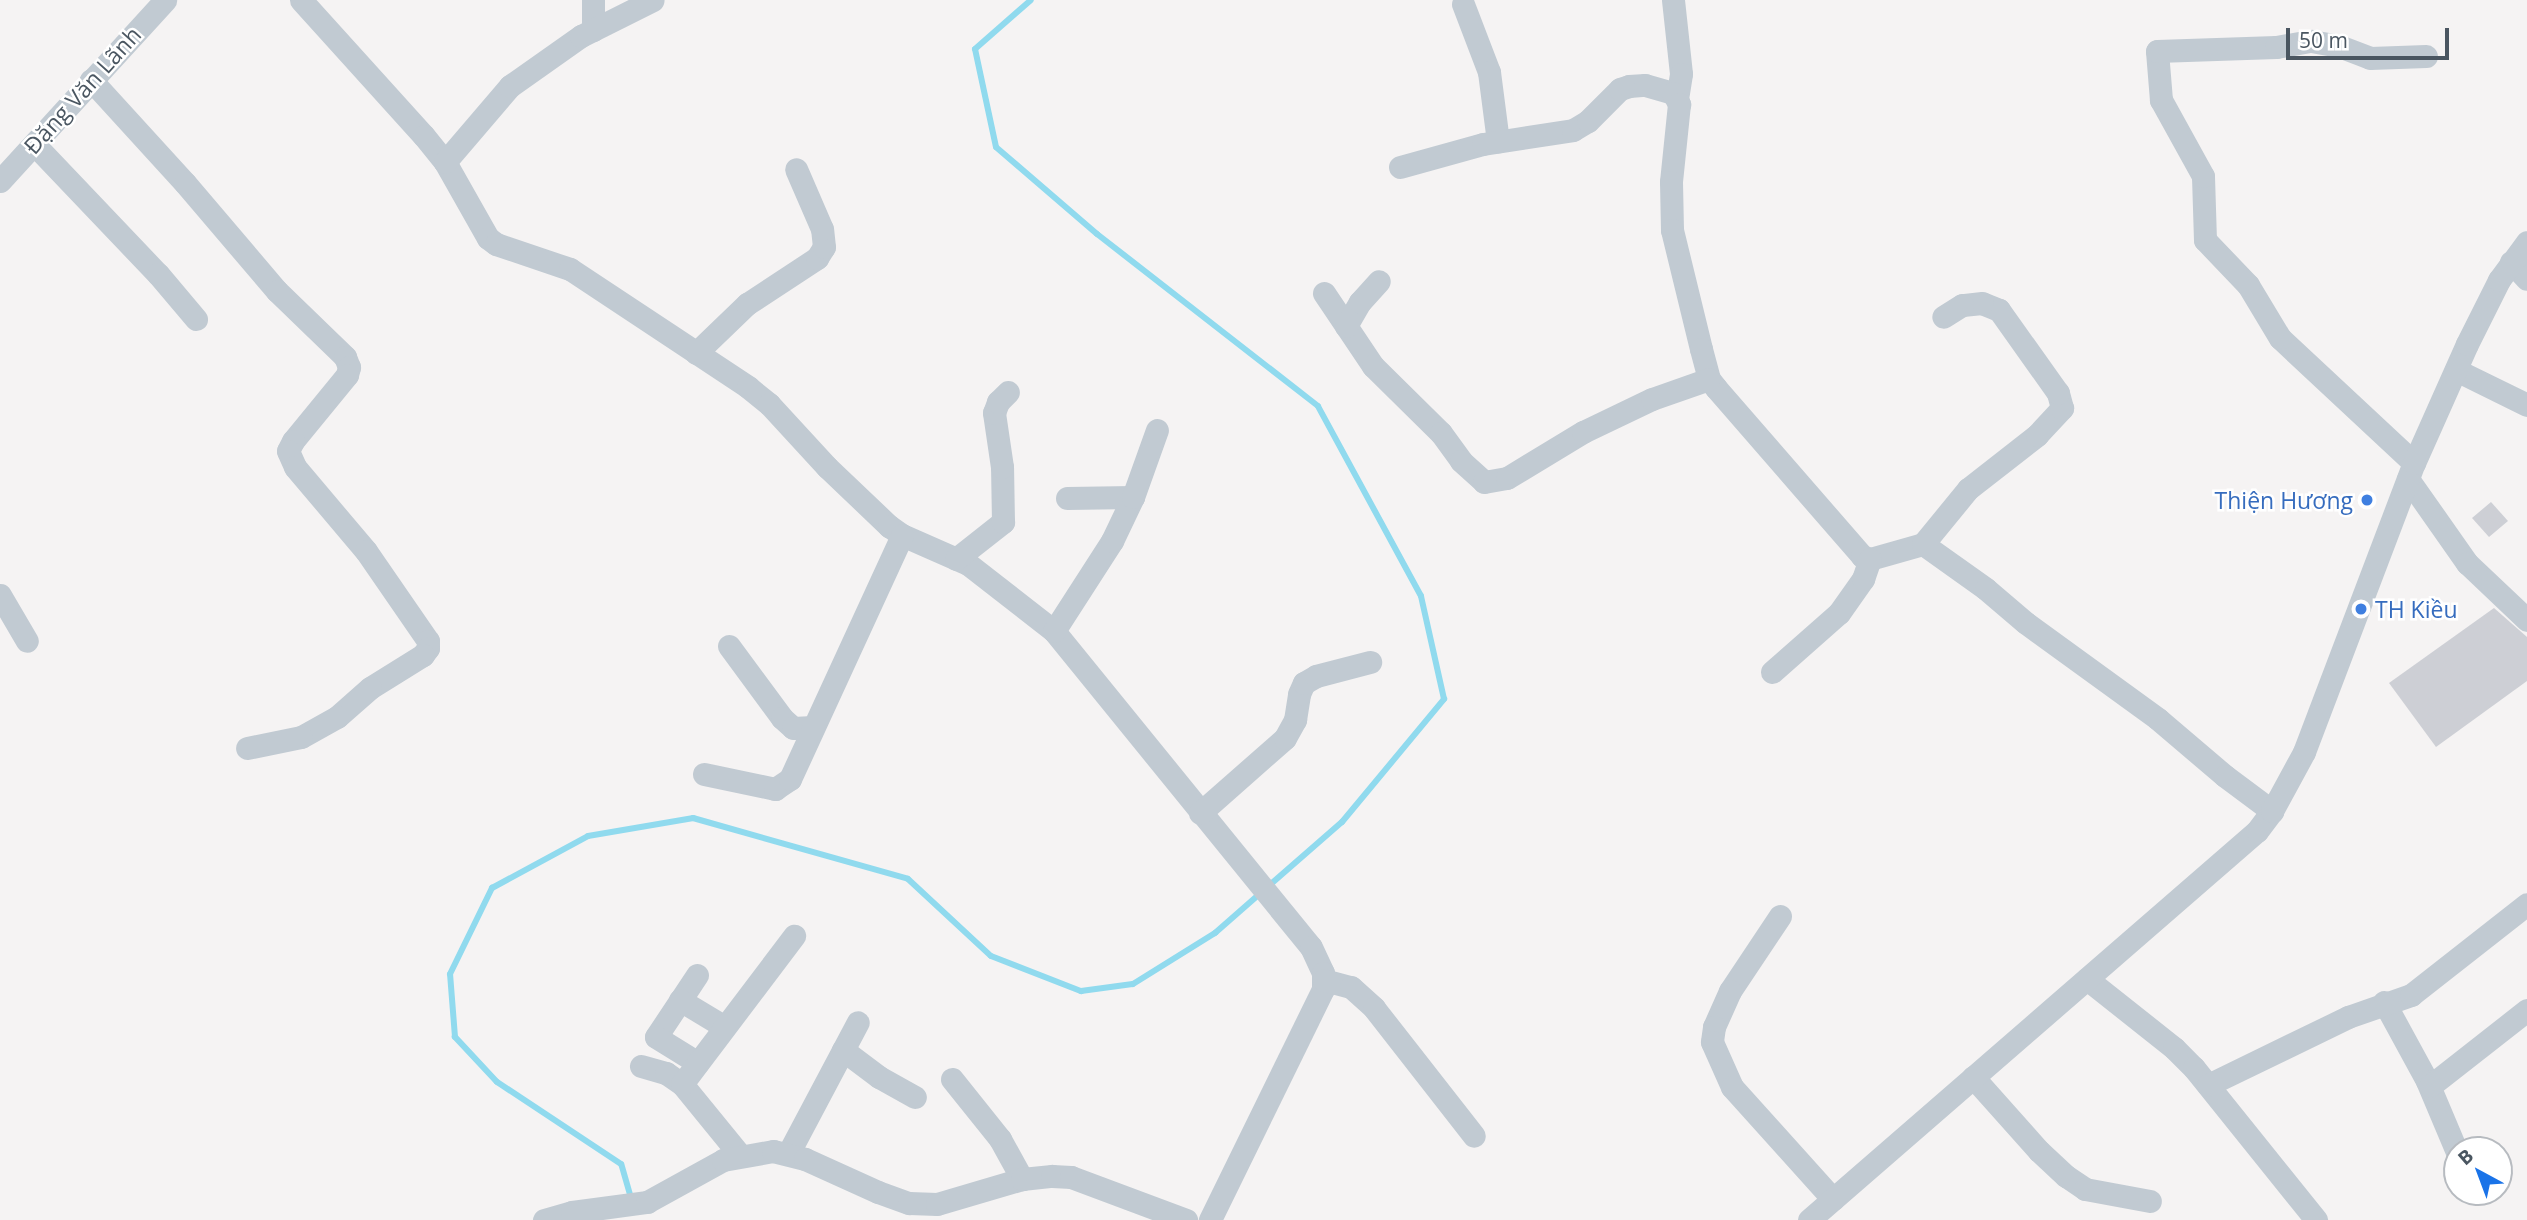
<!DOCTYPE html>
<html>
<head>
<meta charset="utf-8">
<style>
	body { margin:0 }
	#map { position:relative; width:2527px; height:1220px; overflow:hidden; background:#f5f3f3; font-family:"Open Sans",sans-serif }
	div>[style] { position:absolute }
	.stream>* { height:6px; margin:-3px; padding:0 3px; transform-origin:3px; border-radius:3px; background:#90daee }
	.building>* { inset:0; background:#cdcfd5 }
	.minor>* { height:23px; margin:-11.5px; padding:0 11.5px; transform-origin:11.5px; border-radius:11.5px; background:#c1cad2 }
	.dots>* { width:19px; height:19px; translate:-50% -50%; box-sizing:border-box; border:4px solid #fff; border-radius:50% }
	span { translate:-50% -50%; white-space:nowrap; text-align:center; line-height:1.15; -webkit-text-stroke:5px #fff; paint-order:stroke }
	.street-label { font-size:23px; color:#4a5661 }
	.shop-label { font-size:23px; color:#366cbe }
	.right { translate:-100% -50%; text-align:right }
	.left { translate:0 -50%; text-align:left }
	.north { position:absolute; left:2443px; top:1136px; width:70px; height:70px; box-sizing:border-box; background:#fff; border:2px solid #b7bbc0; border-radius:50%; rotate:319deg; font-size:19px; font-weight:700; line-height:28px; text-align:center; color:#4a5661 }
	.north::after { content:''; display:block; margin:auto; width:24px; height:32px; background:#1a73e8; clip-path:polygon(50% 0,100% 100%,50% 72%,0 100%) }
	.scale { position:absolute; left:2286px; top:28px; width:163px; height:32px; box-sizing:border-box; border:4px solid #4a5661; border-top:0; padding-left:9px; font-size:21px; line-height:24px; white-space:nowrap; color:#4a5661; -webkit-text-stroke:5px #fff; paint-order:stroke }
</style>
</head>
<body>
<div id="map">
	<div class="stream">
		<i style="left:631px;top:1198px;width:35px;rotate:-106deg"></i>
		<i style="left:621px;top:1164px;width:149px;rotate:-146.5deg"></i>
		<i style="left:497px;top:1082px;width:62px;rotate:-133deg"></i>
		<i style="left:455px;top:1037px;width:63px;rotate:-94.5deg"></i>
		<i style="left:450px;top:974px;width:96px;rotate:-64deg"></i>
		<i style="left:492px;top:888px;width:109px;rotate:-28.4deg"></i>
		<i style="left:588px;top:836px;width:107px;rotate:-9.7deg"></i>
		<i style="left:693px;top:818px;width:223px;rotate:15.8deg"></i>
		<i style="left:908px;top:879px;width:113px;rotate:42.9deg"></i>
		<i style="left:991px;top:956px;width:97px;rotate:21.3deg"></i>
		<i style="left:1081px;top:991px;width:52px;rotate:-7.7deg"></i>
		<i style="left:1133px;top:984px;width:97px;rotate:-31.9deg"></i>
		<i style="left:1215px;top:933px;width:169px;rotate:-41.2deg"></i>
		<i style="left:1342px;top:822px;width:160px;rotate:-50.3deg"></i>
		<i style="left:1444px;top:699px;width:106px;rotate:-102.6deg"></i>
		<i style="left:1421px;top:596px;width:216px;rotate:-118.5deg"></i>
		<i style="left:1318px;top:406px;width:280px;rotate:-142.1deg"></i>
		<i style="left:1097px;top:234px;width:133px;rotate:-139.3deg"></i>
		<i style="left:996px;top:147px;width:100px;rotate:-102.1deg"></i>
		<i style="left:975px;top:49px;width:74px;rotate:-41.2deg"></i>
	</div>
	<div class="building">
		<i style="clip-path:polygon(2491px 502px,2508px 521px,2489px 537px,2472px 518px)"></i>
		<i style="clip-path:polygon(2494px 608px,2527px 637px,2527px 681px,2436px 747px,2389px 683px)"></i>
	</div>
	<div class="minor">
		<i style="left:301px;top:0;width:183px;rotate:47.9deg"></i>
		<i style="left:424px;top:136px;width:33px;rotate:51deg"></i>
		<i style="left:445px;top:162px;width:87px;rotate:60.5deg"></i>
		<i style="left:488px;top:238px;width:10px;rotate:37deg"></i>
		<i style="left:496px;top:244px;width:78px;rotate:18.7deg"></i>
		<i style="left:570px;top:269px;width:214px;rotate:33.5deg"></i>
		<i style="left:748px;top:387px;width:27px;rotate:39deg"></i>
		<i style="left:769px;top:404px;width:86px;rotate:47.4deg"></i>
		<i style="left:827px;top:467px;width:86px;rotate:43.6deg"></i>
		<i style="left:889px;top:526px;width:16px;rotate:35deg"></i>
		<i style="left:902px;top:535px;width:72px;rotate:23.7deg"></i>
		<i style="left:968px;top:564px;width:109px;rotate:37.9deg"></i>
		<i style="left:1054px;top:631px;width:407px;rotate:50.9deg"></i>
		<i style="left:1311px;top:947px;width:29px;rotate:65deg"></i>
		<i style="left:1323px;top:973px;width:16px;rotate:90deg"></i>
		<i style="left:1323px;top:989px;width:257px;rotate:116.1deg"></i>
		<i style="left:593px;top:0;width:30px;rotate:90deg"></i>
		<i style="left:1673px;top:0;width:74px;rotate:83.8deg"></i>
		<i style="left:1681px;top:74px;width:24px;rotate:99deg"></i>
		<i style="left:1463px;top:4px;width:73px;rotate:69.1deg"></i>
		<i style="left:1489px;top:72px;width:70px;rotate:82.6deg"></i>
		<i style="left:91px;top:80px;width:139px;rotate:47.6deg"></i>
		<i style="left:185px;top:183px;width:142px;rotate:49.6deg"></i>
		<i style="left:277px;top:291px;width:95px;rotate:44.1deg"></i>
		<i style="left:345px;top:357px;width:11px;rotate:68deg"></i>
		<i style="left:349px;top:367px;width:8px;rotate:104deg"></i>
		<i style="left:347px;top:375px;width:85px;rotate:129.3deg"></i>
		<i style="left:293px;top:441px;width:11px;rotate:117deg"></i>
		<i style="left:288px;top:451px;width:17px;rotate:66deg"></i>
		<i style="left:295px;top:467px;width:110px;rotate:49.8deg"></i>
		<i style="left:366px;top:551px;width:109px;rotate:55.4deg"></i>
		<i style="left:428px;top:641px;width:7px;rotate:90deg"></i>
		<i style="left:428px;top:648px;width:9px;rotate:126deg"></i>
		<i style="left:423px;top:655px;width:62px;rotate:148.1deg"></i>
		<i style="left:370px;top:688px;width:44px;rotate:138.7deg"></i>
		<i style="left:337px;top:717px;width:41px;rotate:150.9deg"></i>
		<i style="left:301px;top:737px;width:55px;rotate:168.5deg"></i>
		<i style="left:34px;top:144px;width:180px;rotate:46.4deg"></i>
		<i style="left:158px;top:274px;width:59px;rotate:49.8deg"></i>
		<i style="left:445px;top:162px;width:100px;rotate:-49.5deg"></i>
		<i style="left:510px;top:86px;width:87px;rotate:-35.2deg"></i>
		<i style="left:581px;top:36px;width:80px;rotate:-26.6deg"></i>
		<i style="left:1400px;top:167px;width:86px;rotate:-15.5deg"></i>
		<i style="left:1483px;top:144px;width:91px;rotate:-8.8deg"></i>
		<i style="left:1573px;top:130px;width:17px;rotate:-31deg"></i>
		<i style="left:1588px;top:121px;width:45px;rotate:-45deg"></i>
		<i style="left:1620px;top:89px;width:9px;rotate:-18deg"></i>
		<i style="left:1629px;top:86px;width:16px;rotate:-4deg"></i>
		<i style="left:1645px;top:85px;width:29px;rotate:16deg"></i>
		<i style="left:1673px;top:93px;width:13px;rotate:61deg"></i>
		<i style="left:1679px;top:104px;width:78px;rotate:95.9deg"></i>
		<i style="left:1671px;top:182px;width:48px;rotate:88.8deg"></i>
		<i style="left:1672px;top:230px;width:122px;rotate:76.3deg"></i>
		<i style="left:1701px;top:349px;width:31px;rotate:75deg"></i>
		<i style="left:1709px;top:379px;width:11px;rotate:52deg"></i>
		<i style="left:1716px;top:388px;width:223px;rotate:49deg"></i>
		<i style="left:1862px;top:556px;width:9px;rotate:21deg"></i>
		<i style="left:1870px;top:559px;width:55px;rotate:-15.8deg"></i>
		<i style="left:1923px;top:544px;width:77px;rotate:35.5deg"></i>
		<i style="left:1986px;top:589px;width:52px;rotate:40.4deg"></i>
		<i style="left:2026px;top:623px;width:163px;rotate:36deg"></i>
		<i style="left:2158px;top:719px;width:88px;rotate:40.4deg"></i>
		<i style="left:2225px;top:776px;width:59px;rotate:36.7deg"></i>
		<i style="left:0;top:181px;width:245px;rotate:-47.6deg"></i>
		<i style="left:2511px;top:262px;width:23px;rotate:47deg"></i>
		<i style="left:1324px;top:293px;width:88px;rotate:56.1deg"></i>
		<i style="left:1373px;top:366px;width:95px;rotate:44.6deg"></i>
		<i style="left:1441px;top:433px;width:34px;rotate:54deg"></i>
		<i style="left:1461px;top:461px;width:31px;rotate:42deg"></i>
		<i style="left:1484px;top:482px;width:23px;rotate:-10deg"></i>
		<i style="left:1507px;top:478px;width:89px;rotate:-31.2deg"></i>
		<i style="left:1583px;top:432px;width:76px;rotate:-25.6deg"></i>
		<i style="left:1652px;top:399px;width:60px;rotate:-19.3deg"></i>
		<i style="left:1346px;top:326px;width:28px;rotate:-60deg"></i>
		<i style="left:1360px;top:302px;width:28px;rotate:-48deg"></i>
		<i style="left:696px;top:353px;width:71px;rotate:-43.9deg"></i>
		<i style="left:747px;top:304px;width:84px;rotate:-33.3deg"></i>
		<i style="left:817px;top:258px;width:13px;rotate:-58deg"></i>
		<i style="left:824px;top:247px;width:18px;rotate:-96deg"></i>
		<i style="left:822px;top:229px;width:65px;rotate:-113.4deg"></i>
		<i style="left:2456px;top:370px;width:79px;rotate:26.2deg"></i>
		<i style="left:2414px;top:463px;width:183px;rotate:-137deg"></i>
		<i style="left:2280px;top:338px;width:62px;rotate:-121.1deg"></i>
		<i style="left:2248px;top:285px;width:62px;rotate:-133.7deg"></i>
		<i style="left:2205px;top:240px;width:64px;rotate:-91.8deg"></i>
		<i style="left:2203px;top:176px;width:87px;rotate:-118.9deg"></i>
		<i style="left:2161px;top:100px;width:49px;rotate:-94.7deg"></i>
		<i style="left:2157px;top:51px;width:119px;rotate:-1.9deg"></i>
		<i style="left:2276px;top:47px;width:36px;rotate:-10deg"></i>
		<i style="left:2311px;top:41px;width:28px;rotate:10deg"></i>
		<i style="left:2339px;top:46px;width:33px;rotate:21deg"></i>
		<i style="left:2370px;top:58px;width:56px;rotate:-2deg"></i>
		<i style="left:2408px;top:479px;width:103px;rotate:54.9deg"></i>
		<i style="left:2467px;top:563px;width:83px;rotate:43.5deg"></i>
		<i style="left:1067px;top:498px;width:66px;rotate:-0.9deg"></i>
		<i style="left:1923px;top:544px;width:71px;rotate:-50.7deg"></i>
		<i style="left:1968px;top:489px;width:88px;rotate:-38deg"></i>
		<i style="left:2037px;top:435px;width:37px;rotate:-47deg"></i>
		<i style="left:2062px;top:408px;width:16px;rotate:-105deg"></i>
		<i style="left:2058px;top:393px;width:102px;rotate:-125.4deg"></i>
		<i style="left:1999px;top:310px;width:18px;rotate:-158deg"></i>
		<i style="left:1982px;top:303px;width:20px;rotate:174deg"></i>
		<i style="left:1962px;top:305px;width:22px;rotate:148deg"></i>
		<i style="left:956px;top:559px;width:60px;rotate:-38.2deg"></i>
		<i style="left:1003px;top:522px;width:55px;rotate:-91deg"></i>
		<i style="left:1002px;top:467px;width:55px;rotate:-98.4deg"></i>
		<i style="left:994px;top:413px;width:12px;rotate:-70deg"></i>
		<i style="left:998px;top:402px;width:14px;rotate:-45deg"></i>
		<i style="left:0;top:595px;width:53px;rotate:59.6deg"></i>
		<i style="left:1054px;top:631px;width:107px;rotate:-57.2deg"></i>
		<i style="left:1112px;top:541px;width:49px;rotate:-64.5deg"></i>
		<i style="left:1133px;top:497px;width:71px;rotate:-70.3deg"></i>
		<i style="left:729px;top:646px;width:89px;rotate:53.6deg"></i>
		<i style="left:782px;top:718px;width:15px;rotate:42deg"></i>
		<i style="left:793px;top:728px;width:20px;rotate:-3deg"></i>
		<i style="left:1772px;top:672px;width:89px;rotate:-41.4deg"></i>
		<i style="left:1839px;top:613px;width:42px;rotate:-54.8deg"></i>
		<i style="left:1863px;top:579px;width:21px;rotate:-71deg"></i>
		<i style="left:704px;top:774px;width:73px;rotate:11.9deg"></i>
		<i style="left:775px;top:789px;width:18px;rotate:-34deg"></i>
		<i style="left:790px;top:779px;width:268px;rotate:-65.3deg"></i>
		<i style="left:1200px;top:813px;width:113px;rotate:-41.4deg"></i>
		<i style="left:1285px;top:738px;width:21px;rotate:-61deg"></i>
		<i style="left:1295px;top:720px;width:26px;rotate:-81deg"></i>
		<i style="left:1299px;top:694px;width:12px;rotate:-66deg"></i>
		<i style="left:1304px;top:683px;width:14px;rotate:-30deg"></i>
		<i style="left:1316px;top:676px;width:56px;rotate:-14.5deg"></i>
		<i style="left:1780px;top:916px;width:90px;rotate:123.7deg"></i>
		<i style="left:1730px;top:991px;width:39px;rotate:114deg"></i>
		<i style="left:1714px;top:1027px;width:15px;rotate:98deg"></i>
		<i style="left:1712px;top:1042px;width:49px;rotate:66deg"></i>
		<i style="left:1732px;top:1087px;width:151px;rotate:48deg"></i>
		<i style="left:697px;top:975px;width:74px;rotate:123.5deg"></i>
		<i style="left:656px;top:1037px;width:49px;rotate:31.8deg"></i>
		<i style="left:2087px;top:979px;width:111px;rotate:38.4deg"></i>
		<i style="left:2174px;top:1048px;width:28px;rotate:45deg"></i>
		<i style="left:2194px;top:1068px;width:195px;rotate:51.2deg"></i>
		<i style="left:1324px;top:980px;width:28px;rotate:15deg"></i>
		<i style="left:1351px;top:987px;width:31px;rotate:42deg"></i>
		<i style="left:1374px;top:1008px;width:162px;rotate:52deg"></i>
		<i style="left:680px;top:1000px;width:52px;rotate:31deg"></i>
		<i style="left:2384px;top:1002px;width:90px;rotate:61.4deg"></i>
		<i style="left:2427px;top:1081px;width:77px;rotate:67.1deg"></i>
		<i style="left:843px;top:1050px;width:45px;rotate:36.9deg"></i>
		<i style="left:879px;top:1077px;width:41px;rotate:29.1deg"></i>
		<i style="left:641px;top:1066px;width:26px;rotate:16deg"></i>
		<i style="left:666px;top:1073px;width:19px;rotate:35deg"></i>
		<i style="left:682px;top:1084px;width:90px;rotate:50.8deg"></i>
		<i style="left:1973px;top:1077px;width:99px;rotate:48.3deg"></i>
		<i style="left:2039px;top:1151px;width:37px;rotate:43deg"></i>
		<i style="left:2066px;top:1176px;width:23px;rotate:34deg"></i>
		<i style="left:2085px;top:1189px;width:66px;rotate:10.5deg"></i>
		<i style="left:952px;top:1079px;width:77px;rotate:51.3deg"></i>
		<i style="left:1000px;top:1139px;width:46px;rotate:61.2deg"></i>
		<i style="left:682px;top:1084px;width:186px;rotate:-52.9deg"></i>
		<i style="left:2208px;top:1085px;width:156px;rotate:-25.9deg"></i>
		<i style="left:2348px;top:1017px;width:67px;rotate:-19.2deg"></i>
		<i style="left:2411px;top:995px;width:147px;rotate:-38.1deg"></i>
		<i style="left:2430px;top:1086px;width:123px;rotate:-38.1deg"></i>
		<i style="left:788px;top:1154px;width:149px;rotate:-62.1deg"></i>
		<i style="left:544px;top:1220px;width:29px;rotate:-16deg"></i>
		<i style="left:572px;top:1212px;width:76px;rotate:-7.6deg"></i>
		<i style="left:647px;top:1202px;width:87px;rotate:-28.9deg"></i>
		<i style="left:723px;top:1160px;width:51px;rotate:-10.2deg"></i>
		<i style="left:773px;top:1151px;width:33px;rotate:14deg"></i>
		<i style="left:805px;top:1159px;width:80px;rotate:24.3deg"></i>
		<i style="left:878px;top:1192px;width:33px;rotate:20deg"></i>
		<i style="left:909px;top:1203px;width:28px;rotate:2deg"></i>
		<i style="left:937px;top:1204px;width:89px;rotate:-16.4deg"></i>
		<i style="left:1022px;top:1179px;width:30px;rotate:-6deg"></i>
		<i style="left:1052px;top:1176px;width:19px;rotate:3deg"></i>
		<i style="left:1071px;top:1177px;width:123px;rotate:20.5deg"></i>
		<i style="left:1809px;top:1220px;width:593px;rotate:-40.97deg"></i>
		<i style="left:2257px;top:831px;width:25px;rotate:-53deg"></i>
		<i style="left:2272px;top:811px;width:67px;rotate:-61.5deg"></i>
		<i style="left:2304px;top:752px;width:309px;rotate:-69.2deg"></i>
		<i style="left:2414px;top:463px;width:130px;rotate:-66deg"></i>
		<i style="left:2467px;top:344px;width:72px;rotate:-63.4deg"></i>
		<i style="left:2499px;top:280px;width:47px;rotate:-53.6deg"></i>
	</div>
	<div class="dots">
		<i style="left:2367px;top:500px;background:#3f7fe0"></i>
		<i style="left:2361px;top:609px;background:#3f7fe0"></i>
	</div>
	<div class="street-label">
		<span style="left:82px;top:90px;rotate:-48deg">Đặng Văn Lãnh</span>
	</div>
	<div class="shop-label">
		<span class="right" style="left:2353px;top:500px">Thiện Hương</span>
		<span class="left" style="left:2375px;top:609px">TH Kiều</span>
	</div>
	<div class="north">B</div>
	<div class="scale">50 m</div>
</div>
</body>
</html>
